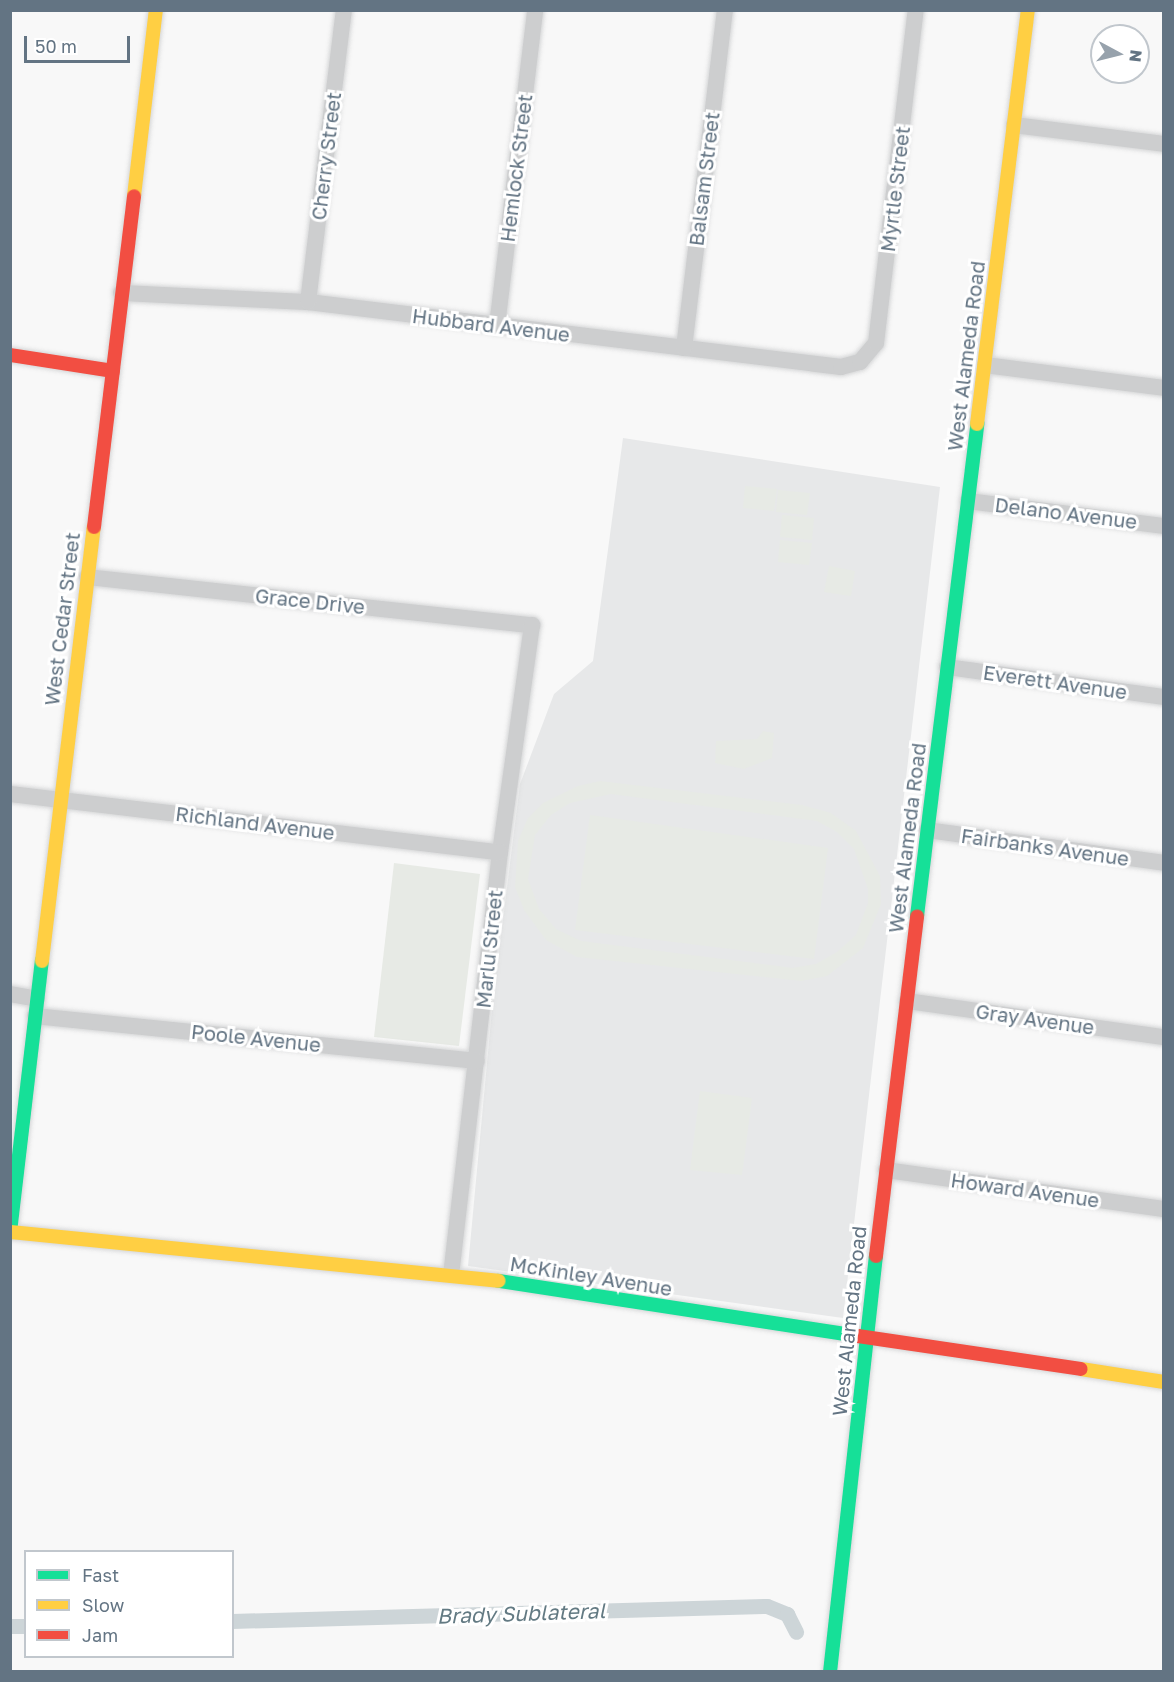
<!DOCTYPE html>
<html>
<head>
<meta charset="utf-8">
<style>
	body { margin:0 }
	#map { position:relative; width:1174px; height:1682px; overflow:hidden; background:#f8f8f8; font-family:"Golos Text",sans-serif }
	div>[style] { position:absolute }
	.built>* { inset:0; background:#e7e8e9 }
	.green>* { inset:0; background:#e7eae5 }
	.canal>* { height:15px; margin:-7.5px; padding:0 7.5px; transform-origin:7.5px; border-radius:7.5px; background:#cdd5d8 }
	.roads { filter:drop-shadow(0 0 2px #d5d6d7) drop-shadow(0 0 2px #d5d6d7) }
	.street>* { height:16px; margin:-8px; padding:0 8px; transform-origin:8px; border-radius:8px; background:#cdcecf }
	.fast>* { height:14px; margin:-7px; padding:0 7px; transform-origin:7px; border-radius:7px; background:#16e098 }
	.slow>* { height:14px; margin:-7px; padding:0 7px; transform-origin:7px; border-radius:7px; background:#ffcf43 }
	.jam>* { height:14px; margin:-7px; padding:0 7px; transform-origin:7px; border-radius:7px; background:#f24e42 }
	span { translate:-50% -50%; white-space:nowrap; text-align:center; line-height:1.15; -webkit-text-stroke:6px #fff; paint-order:stroke }
	.street-label { font-size:20px; color:#637483 }
	.water-label { font-size:21px; color:#637a83; font-style:italic }
	.frame { position:absolute; inset:0; border:12px solid #637483; pointer-events:none }
	.legend { position:absolute; left:24px; top:1550px; width:210px; height:108px; box-sizing:border-box; background:#fff; border:2px solid #c1c7cd; margin:0; padding:8px 10px; list-style:none; font-size:18px; color:#637483 }
	.legend li { display:flex; align-items:center; gap:12px; height:30px }
	.legend b { width:30px; border:2px solid #c1c7cd }
	.north { position:absolute; left:1090px; top:24px; width:60px; height:60px; box-sizing:border-box; background:#fff; border:2px solid #c1c7cd; border-radius:50%; rotate:97deg; font-size:16px; font-weight:700; line-height:24px; text-align:center; color:#637483 }
	.north::after { content:''; display:block; margin:auto; width:21px; height:27px; background:#97a2ac; clip-path:polygon(50% 0,100% 100%,50% 72%,0 100%) }
	.scale { position:absolute; left:24px; top:36px; width:106px; height:27px; box-sizing:border-box; border:3px solid #637483; border-top:0; padding-left:8px; font-size:18px; line-height:21px; white-space:nowrap; color:#637483; -webkit-text-stroke:4px #fff; paint-order:stroke }
</style>
</head>
<body>
<div id="map">
	<div class="built">
		<i style="clip-path:polygon(623px 438px,940px 487px,843px 1318px,468px 1266px,493px 999px,520px 784px,554px 694px,593px 661px)"></i>
	</div>
	<div class="green">
		<i style="clip-path:polygon(745px 486px,777px 489px,774px 511px,743px 508px)"></i>
		<i style="clip-path:polygon(778px 490px,810px 493px,807px 515px,776px 512px)"></i>
		<i style="clip-path:polygon(782px 515px,814px 518px,812px 540px,780px 537px)"></i>
		<i style="clip-path:polygon(780px 540px,812px 543px,809px 565px,778px 562px)"></i>
		<i style="clip-path:polygon(829px 566px,855px 571px,851px 596px,824px 592px)"></i>
		<i style="clip-path:polygon(763px 731px,774px 733px,772px 758px,744px 769px,715px 763px,716px 741px,757px 739px)"></i>
		<i style="clip-path:polygon(evenodd,600px 781px,802px 805px,831px 813px,856px 831px,880px 876px,881px 904px,863px 948px,827px 976px,801px 981px,577px 957px,546px 940px,524px 910px,515px 887px,518px 841px,528px 818px,543px 803px,578px 786px,600px 781px,611px 794px,817px 821px,837px 832px,854px 849px,868px 889px,868px 903px,856px 935px,837px 952px,816px 964px,793px 968px,581px 941px,556px 929px,539px 909px,528px 879px,535px 835px,551px 815px,570px 803px,611px 794px)"></i>
		<i style="clip-path:polygon(590px 815px,828px 848px,814px 959px,575px 930px)"></i>
		<i style="clip-path:polygon(394px 863px,480px 874px,459px 1046px,374px 1037px)"></i>
		<i style="clip-path:polygon(700px 1091px,752px 1098px,742px 1175px,690px 1170px)"></i>
	</div>
	<div class="canal">
		<i style="left:232px;top:1621px;width:535px;rotate:-1.61deg"></i>
		<i style="left:767px;top:1606px;width:22px;rotate:22deg"></i>
		<i style="left:787px;top:1614px;width:20px;rotate:63deg"></i>
		<i style="left:10px;top:1626px;width:16px"></i>
	</div>
	<div class="roads">
		<div class="street">
			<i style="left:1014px;top:125px;width:151px;rotate:7.2deg"></i>
			<i style="left:121px;top:293px;width:187px;rotate:2.8deg"></i>
			<i style="left:308px;top:302px;width:537px;rotate:6.95deg"></i>
			<i style="left:841px;top:367px;width:20px;rotate:-15deg"></i>
			<i style="left:860px;top:362px;width:25px;rotate:-50deg"></i>
			<i style="left:876px;top:343px;width:335px;rotate:-83.2deg"></i>
			<i style="left:308px;top:302px;width:294px;rotate:-83deg"></i>
			<i style="left:497px;top:326px;width:318px;rotate:-83.1deg"></i>
			<i style="left:684px;top:348px;width:340px;rotate:-83.1deg"></i>
			<i style="left:985px;top:365px;width:180px;rotate:7.3deg"></i>
			<i style="left:968px;top:501px;width:198px;rotate:7.3deg"></i>
			<i style="left:87px;top:577px;width:448px;rotate:6.2deg"></i>
			<i style="left:532px;top:625px;width:229px;rotate:98deg"></i>
			<i style="left:500px;top:852px;width:425px;rotate:96.6deg"></i>
			<i style="left:947px;top:667px;width:219px;rotate:7.9deg"></i>
			<i style="left:10px;top:794px;width:493px;rotate:6.8deg"></i>
			<i style="left:927px;top:830px;width:239px;rotate:7.9deg"></i>
			<i style="left:10px;top:994px;width:27px;rotate:10deg"></i>
			<i style="left:907px;top:1001px;width:260px;rotate:8deg"></i>
			<i style="left:35px;top:1016px;width:444px;rotate:5.8deg"></i>
			<i style="left:886px;top:1170px;width:281px;rotate:8deg"></i>
		</div>
		<div class="fast">
			<i style="left:917px;top:916px;width:496px;rotate:-83deg"></i>
			<i style="left:10px;top:1232px;width:273px;rotate:-83.3deg"></i>
			<i style="left:499px;top:1281px;width:363px;rotate:8.7deg"></i>
			<i style="left:830px;top:1672px;width:419px;rotate:-83.7deg"></i>
		</div>
		<div class="slow">
			<i style="left:134px;top:196px;width:187px;rotate:-83.3deg"></i>
			<i style="left:977px;top:424px;width:417px;rotate:-83deg"></i>
			<i style="left:42px;top:961px;width:437px;rotate:-83.2deg"></i>
			<i style="left:10px;top:1232px;width:491px;rotate:5.7deg"></i>
			<i style="left:1081px;top:1369px;width:84px;rotate:8.9deg"></i>
		</div>
		<div class="jam">
			<i style="left:10px;top:355px;width:104px;rotate:8.8deg"></i>
			<i style="left:94px;top:527px;width:333px;rotate:-83.1deg"></i>
			<i style="left:876px;top:1256px;width:342px;rotate:-83.1deg"></i>
			<i style="left:858px;top:1336px;width:225px;rotate:8.4deg"></i>
		</div>
	</div>
	<div class="street-label">
		<span style="left:326px;top:156px;rotate:-83deg">Cherry Street</span>
		<span style="left:516px;top:168px;rotate:-83deg">Hemlock Street</span>
		<span style="left:704px;top:179px;rotate:-83deg">Balsam Street</span>
		<span style="left:895px;top:189px;rotate:-83deg">Myrtle Street</span>
		<span style="left:491px;top:325px;rotate:7deg">Hubbard Avenue</span>
		<span style="left:966px;top:356px;rotate:-83deg">West Alameda Road</span>
		<span style="left:1066px;top:513px;rotate:7deg">Delano Avenue</span>
		<span style="left:310px;top:601px;rotate:6deg">Grace Drive</span>
		<span style="left:62px;top:619px;rotate:-83deg">West Cedar Street</span>
		<span style="left:1055px;top:682px;rotate:8deg">Everett Avenue</span>
		<span style="left:255px;top:823px;rotate:7deg">Richland Avenue</span>
		<span style="left:907px;top:838px;rotate:-83deg">West Alameda Road</span>
		<span style="left:1045px;top:847px;rotate:8deg">Fairbanks Avenue</span>
		<span style="left:489px;top:949px;rotate:-84deg">Marlu Street</span>
		<span style="left:1035px;top:1019px;rotate:8deg">Gray Avenue</span>
		<span style="left:256px;top:1038px;rotate:6deg">Poole Avenue</span>
		<span style="left:1025px;top:1190px;rotate:8deg">Howard Avenue</span>
		<span style="left:591px;top:1276px;rotate:9deg">McKinley Avenue</span>
		<span style="left:849px;top:1321px;rotate:-84deg">West Alameda Road</span>
	</div>
	<div class="water-label">
		<span style="left:521px;top:1613px;rotate:-2deg">Brady Sublateral</span>
	</div>
	<div class="frame"></div>
	<ul class="legend">
	<li><b style="height:8px;background:#16e098"></b>Fast</li>
	<li><b style="height:8px;background:#ffcf43"></b>Slow</li>
	<li><b style="height:8px;background:#f24e42"></b>Jam</li>
	</ul>
	<div class="north">N</div>
	<div class="scale">50 m</div>
</div>
</body>
</html>
